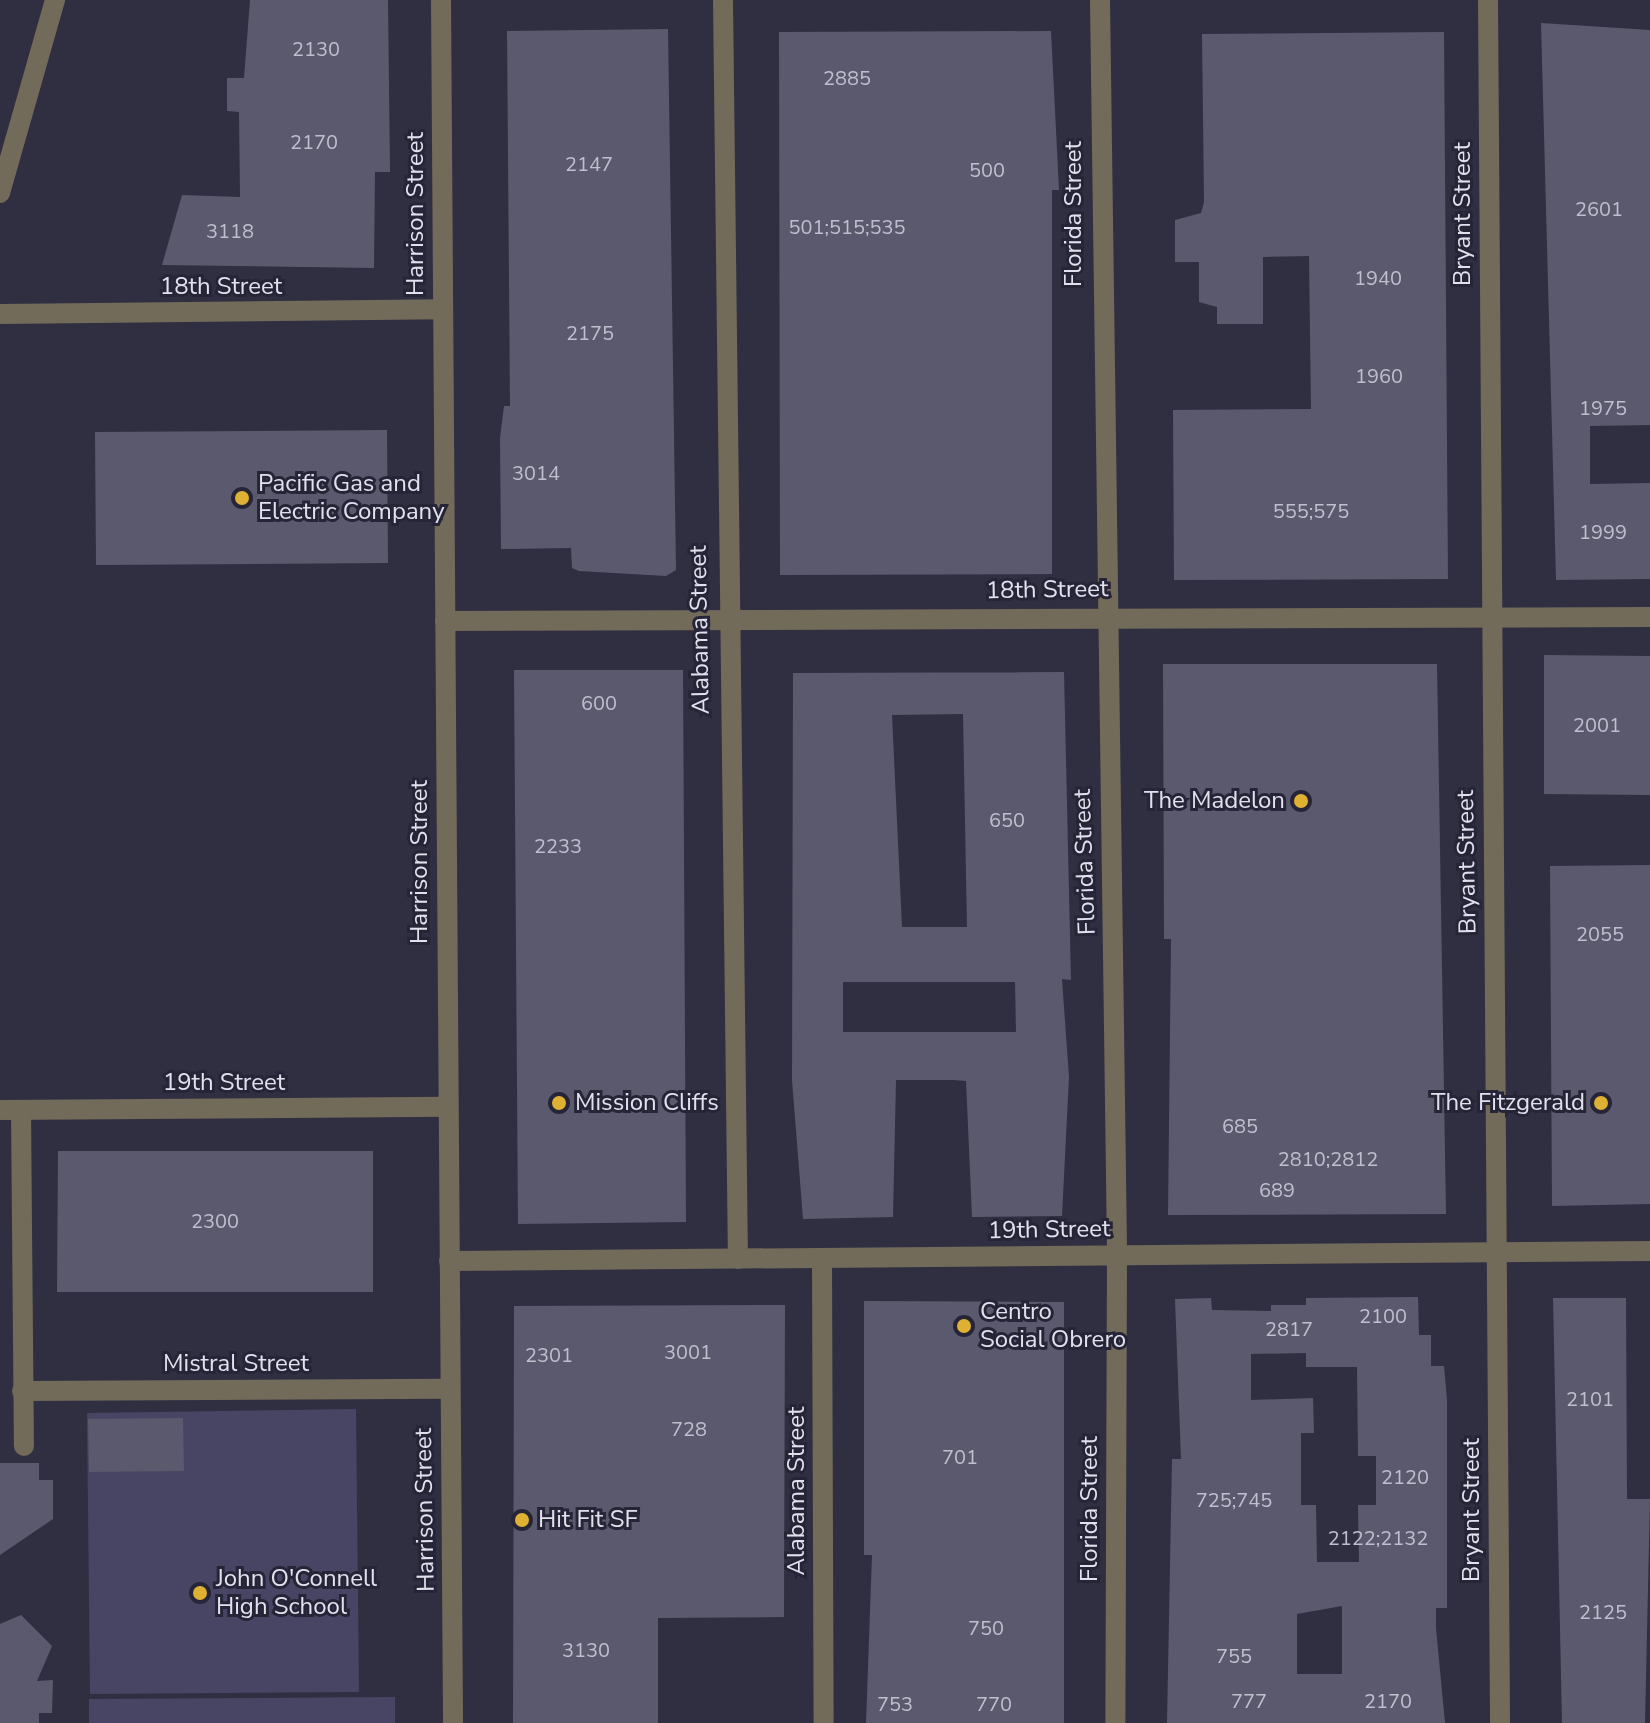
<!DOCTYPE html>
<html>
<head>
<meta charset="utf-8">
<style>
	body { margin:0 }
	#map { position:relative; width:1650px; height:1723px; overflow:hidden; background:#302f42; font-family:"Nunito Sans",sans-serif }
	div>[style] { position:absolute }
	.green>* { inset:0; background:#474563 }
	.building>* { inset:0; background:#5a596e }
	.minor>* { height:20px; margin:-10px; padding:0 10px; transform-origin:10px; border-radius:10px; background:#726b5a }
	.tertiary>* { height:20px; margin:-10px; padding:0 10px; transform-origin:10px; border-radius:10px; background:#726b5a }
	.dots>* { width:22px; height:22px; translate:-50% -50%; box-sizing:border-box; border:4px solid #262538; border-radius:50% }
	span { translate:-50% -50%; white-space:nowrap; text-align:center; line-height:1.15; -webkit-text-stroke:6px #262538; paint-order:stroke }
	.number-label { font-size:20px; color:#bfbfce }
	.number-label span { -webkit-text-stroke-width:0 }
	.street-label { font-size:24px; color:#e1e1ee }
	.poi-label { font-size:24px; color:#e1e1ee }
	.left { translate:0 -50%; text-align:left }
	.right { translate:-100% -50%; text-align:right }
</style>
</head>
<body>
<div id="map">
	<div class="green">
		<i style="clip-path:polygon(356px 1409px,359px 1692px,90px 1694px,87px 1413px)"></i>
		<i style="clip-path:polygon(395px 1697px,395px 1723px,89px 1723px,89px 1699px)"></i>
	</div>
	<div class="building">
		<i style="clip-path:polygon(250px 0,388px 0,390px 172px,375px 172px,374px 268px,162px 265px,182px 195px,240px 197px,239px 112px,227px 111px,227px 78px,244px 78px)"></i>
		<i style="clip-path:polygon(1541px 23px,1650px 30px,1650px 425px,1590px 426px,1590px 484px,1650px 483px,1650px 579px,1556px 580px)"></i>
		<i style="clip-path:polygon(668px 29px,676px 570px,666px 576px,579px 571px,572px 568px,571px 548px,501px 549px,500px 438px,504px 406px,510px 406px,507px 31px)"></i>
		<i style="clip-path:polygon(1051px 31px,1059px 190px,1052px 190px,1052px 574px,780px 575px,779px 32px)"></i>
		<i style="clip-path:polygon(1444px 32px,1448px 579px,1174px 580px,1173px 410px,1311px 409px,1309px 256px,1263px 257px,1263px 324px,1217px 324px,1217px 307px,1199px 302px,1199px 262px,1175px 262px,1175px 220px,1201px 213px,1204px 202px,1202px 34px)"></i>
		<i style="clip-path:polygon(387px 430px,388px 563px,96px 565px,95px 432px)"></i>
		<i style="clip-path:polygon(1544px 655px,1650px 656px,1650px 795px,1544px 794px)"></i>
		<i style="clip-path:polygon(1163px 664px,1437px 664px,1446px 1214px,1168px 1215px,1171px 939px,1164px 939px)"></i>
		<i style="clip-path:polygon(514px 670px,683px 670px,686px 1222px,518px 1224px)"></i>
		<i style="clip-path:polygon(evenodd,1064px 672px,1071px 980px,1062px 979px,1069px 1077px,1062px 1216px,972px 1217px,966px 1081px,954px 1080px,896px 1080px,893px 1217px,803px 1219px,792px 1080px,793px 673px,1064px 672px,963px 714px,967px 927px,902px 927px,892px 715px,963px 714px,1064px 672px,843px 982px,1015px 982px,1016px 1032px,843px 1032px,843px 982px)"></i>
		<i style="clip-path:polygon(1650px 865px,1650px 1204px,1552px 1206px,1550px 866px)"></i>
		<i style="clip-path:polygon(58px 1151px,373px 1151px,373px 1292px,57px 1292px)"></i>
		<i style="clip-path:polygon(evenodd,1418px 1297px,1419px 1335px,1431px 1335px,1431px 1366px,1444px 1366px,1447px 1400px,1447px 1608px,1436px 1608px,1436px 1628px,1445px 1723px,1167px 1723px,1172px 1459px,1181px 1459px,1175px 1299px,1211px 1298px,1212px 1310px,1271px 1311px,1271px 1305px,1306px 1305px,1306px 1298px,1418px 1297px,1306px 1353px,1306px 1367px,1357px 1367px,1358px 1456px,1376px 1456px,1376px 1505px,1358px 1505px,1359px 1562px,1317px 1562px,1316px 1505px,1301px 1505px,1301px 1433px,1314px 1433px,1313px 1398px,1251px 1400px,1251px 1354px,1306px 1353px,1418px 1297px,1342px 1606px,1342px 1674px,1297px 1674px,1297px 1614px,1342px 1606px)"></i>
		<i style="clip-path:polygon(1553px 1298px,1626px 1298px,1627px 1499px,1650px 1499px,1645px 1723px,1562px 1723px)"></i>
		<i style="clip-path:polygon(864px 1301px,1064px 1302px,1064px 1723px,866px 1723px,872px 1555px,864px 1555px)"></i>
		<i style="clip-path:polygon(785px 1305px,784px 1617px,658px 1618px,658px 1723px,513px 1723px,514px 1306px)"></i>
		<i style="clip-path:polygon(183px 1418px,184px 1471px,89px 1472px,88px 1419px)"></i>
		<i style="clip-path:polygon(0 1463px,39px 1463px,39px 1480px,53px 1480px,53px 1519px,0 1555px)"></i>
		<i style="clip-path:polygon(21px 1615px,52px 1646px,37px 1681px,53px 1680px,52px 1713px,39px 1713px,39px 1723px,0 1723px,0 1624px)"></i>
	</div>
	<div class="minor">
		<i style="left:723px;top:0;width:1259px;rotate:89.32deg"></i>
		<i style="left:1100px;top:0;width:1256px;rotate:89.22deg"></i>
		<i style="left:1117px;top:1256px;width:467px;rotate:90.2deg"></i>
		<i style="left:0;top:193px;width:201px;rotate:-74.1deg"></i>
		<i style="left:0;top:314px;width:442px;rotate:-0.6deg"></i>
		<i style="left:445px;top:621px;width:1205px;rotate:-0.19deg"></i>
		<i style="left:0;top:1110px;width:448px;rotate:-0.4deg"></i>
		<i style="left:21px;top:1110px;width:336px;rotate:89.5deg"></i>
		<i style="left:822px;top:1258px;width:465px;rotate:89.8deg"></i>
		<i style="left:449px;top:1261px;width:1201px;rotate:-0.48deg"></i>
		<i style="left:22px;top:1391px;width:427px;rotate:-0.3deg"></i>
	</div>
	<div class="tertiary">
		<i style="left:441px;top:0;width:1723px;rotate:89.6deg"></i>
		<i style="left:1488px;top:0;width:1723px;rotate:89.6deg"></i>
	</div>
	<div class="dots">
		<i style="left:242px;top:498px;background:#deb133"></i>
		<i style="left:1301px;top:801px;background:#deb133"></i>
		<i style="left:559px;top:1103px;background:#deb133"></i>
		<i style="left:1601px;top:1103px;background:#deb133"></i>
		<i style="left:964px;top:1326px;background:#deb133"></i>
		<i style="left:522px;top:1520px;background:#deb133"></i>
		<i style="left:200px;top:1593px;background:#deb133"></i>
	</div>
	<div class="number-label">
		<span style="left:316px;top:49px">2130</span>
		<span style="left:847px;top:78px">2885</span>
		<span style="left:314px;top:142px">2170</span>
		<span style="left:589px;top:164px">2147</span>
		<span style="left:987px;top:170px">500</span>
		<span style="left:1599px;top:209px">2601</span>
		<span style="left:847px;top:227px">501;515;535</span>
		<span style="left:230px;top:231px">3118</span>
		<span style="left:1378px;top:278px">1940</span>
		<span style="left:590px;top:333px">2175</span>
		<span style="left:1379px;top:376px">1960</span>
		<span style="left:1603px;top:408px">1975</span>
		<span style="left:536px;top:473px">3014</span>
		<span style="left:1311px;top:511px">555;575</span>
		<span style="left:1603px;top:532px">1999</span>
		<span style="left:599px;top:703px">600</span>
		<span style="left:1597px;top:725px">2001</span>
		<span style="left:1007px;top:820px">650</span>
		<span style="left:558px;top:846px">2233</span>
		<span style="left:1600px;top:934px">2055</span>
		<span style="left:1240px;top:1126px">685</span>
		<span style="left:1328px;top:1159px">2810;2812</span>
		<span style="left:1277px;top:1190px">689</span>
		<span style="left:215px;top:1221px">2300</span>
		<span style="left:1383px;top:1316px">2100</span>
		<span style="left:1289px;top:1329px">2817</span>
		<span style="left:688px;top:1352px">3001</span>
		<span style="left:549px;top:1355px">2301</span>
		<span style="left:1590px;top:1399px">2101</span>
		<span style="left:689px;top:1429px">728</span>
		<span style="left:960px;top:1457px">701</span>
		<span style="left:1405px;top:1477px">2120</span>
		<span style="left:1234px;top:1500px">725;745</span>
		<span style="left:1378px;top:1538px">2122;2132</span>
		<span style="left:1603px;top:1612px">2125</span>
		<span style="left:986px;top:1628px">750</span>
		<span style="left:586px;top:1650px">3130</span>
		<span style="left:1234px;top:1656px">755</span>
		<span style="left:1249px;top:1701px">777</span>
		<span style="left:1388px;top:1701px">2170</span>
		<span style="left:895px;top:1704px">753</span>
		<span style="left:994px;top:1704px">770</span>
	</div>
	<div class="street-label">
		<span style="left:416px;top:214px;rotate:-90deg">Harrison Street</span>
		<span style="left:1074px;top:214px;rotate:-90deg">Florida Street</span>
		<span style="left:1463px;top:214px;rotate:-90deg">Bryant Street</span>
		<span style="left:221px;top:287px">18th Street</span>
		<span style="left:1047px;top:590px;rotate:-1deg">18th Street</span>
		<span style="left:700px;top:630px;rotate:-91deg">Alabama Street</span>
		<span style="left:420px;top:862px;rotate:-90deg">Harrison Street</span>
		<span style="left:1085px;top:862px;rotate:-92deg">Florida Street</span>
		<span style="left:1467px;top:862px;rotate:-91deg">Bryant Street</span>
		<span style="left:224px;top:1083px">19th Street</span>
		<span style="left:1049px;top:1230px;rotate:-1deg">19th Street</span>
		<span style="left:236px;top:1364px">Mistral Street</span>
		<span style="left:797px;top:1491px;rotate:-90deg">Alabama Street</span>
		<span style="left:1090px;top:1509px;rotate:-90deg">Florida Street</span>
		<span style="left:425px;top:1510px;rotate:-91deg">Harrison Street</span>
		<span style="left:1472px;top:1510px;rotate:-90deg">Bryant Street</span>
	</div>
	<div class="poi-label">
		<span class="left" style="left:258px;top:498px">Pacific Gas and<br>Electric Company</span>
		<span class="right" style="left:1285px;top:801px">The Madelon</span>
		<span class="left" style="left:575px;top:1103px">Mission Cliffs</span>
		<span class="right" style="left:1585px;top:1103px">The Fitzgerald</span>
		<span class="left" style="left:980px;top:1326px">Centro<br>Social Obrero</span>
		<span class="left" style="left:538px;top:1520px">Hit Fit SF</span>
		<span class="left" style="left:216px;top:1593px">John O'Connell<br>High School</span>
	</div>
</div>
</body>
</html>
